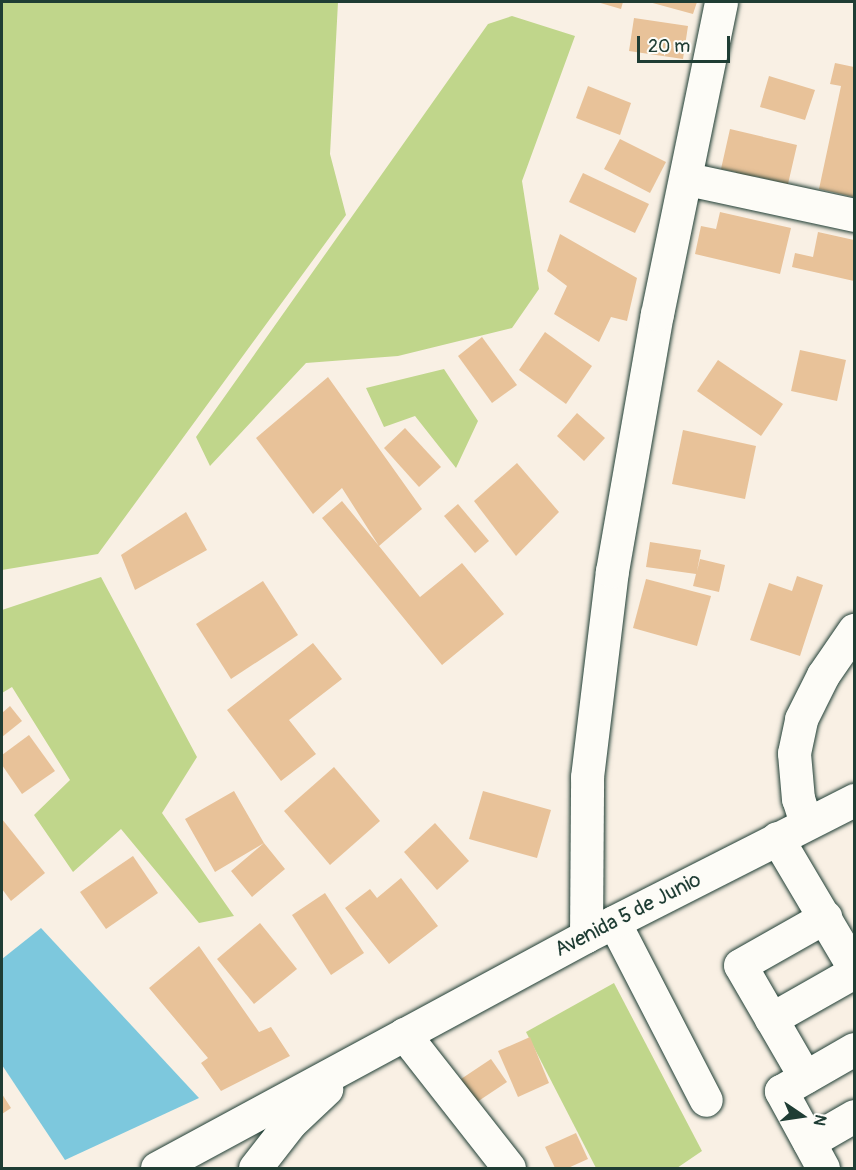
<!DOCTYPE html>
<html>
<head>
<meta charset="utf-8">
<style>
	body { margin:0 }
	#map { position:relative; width:856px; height:1170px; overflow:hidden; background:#f9f0e4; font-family:Pangolin,sans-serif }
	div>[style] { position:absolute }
	.green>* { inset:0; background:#c0d68b }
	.water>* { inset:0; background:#7dc8dd }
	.building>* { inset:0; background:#e8c299 }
	.roads { filter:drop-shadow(0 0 2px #1f3d34) drop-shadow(0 0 2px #1f3d34) }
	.minor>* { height:33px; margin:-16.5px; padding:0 16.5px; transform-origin:16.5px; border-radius:16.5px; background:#fdfcf7 }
	.major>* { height:33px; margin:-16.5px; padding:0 16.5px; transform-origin:16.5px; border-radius:16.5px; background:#fdfcf7 }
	span { translate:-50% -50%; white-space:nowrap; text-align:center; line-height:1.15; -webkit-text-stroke:4.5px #fdfcf7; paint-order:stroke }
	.street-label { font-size:21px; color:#1f3d34 }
	.frame { position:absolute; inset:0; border:3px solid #1f3d34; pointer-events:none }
	.north { position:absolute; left:772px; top:1086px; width:60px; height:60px; -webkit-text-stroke:4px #fdfcf7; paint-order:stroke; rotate:103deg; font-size:16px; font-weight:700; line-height:24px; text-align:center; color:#1f3d34 }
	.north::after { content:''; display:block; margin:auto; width:21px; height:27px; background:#1f3d34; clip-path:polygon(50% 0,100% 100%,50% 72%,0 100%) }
	.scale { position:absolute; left:637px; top:36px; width:93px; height:27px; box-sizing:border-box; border:3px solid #1f3d34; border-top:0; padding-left:8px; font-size:18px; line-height:21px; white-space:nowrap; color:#1f3d34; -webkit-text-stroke:4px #fdfcf7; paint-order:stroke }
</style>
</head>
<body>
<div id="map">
	<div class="green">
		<i style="clip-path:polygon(2px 2px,338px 2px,330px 154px,346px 215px,98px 554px,2px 570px)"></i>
		<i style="clip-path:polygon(512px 16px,575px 36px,522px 181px,539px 289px,512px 328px,398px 356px,306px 363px,210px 466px,196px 437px,488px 24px)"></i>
		<i style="clip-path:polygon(444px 369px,478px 421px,456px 468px,415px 416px,384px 427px,366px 388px)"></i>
		<i style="clip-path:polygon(101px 577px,197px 757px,162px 813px,234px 916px,199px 923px,121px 829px,73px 872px,34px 815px,70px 780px,12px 687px,2px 693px,2px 610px)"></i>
		<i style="clip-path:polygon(614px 983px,702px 1151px,677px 1168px,596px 1168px,526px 1032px)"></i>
	</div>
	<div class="water">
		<i style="clip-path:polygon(41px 928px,199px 1098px,65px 1160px,2px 1065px,2px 959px)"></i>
	</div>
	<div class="building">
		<i style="clip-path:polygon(597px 2px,623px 2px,621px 9px)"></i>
		<i style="clip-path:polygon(649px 2px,697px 2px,693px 14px)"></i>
		<i style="clip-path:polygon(634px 18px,688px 26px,683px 59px,629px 51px)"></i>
		<i style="clip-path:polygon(835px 63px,854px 67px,854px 197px,819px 189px,841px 86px,830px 84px)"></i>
		<i style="clip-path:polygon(769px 76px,815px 90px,805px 120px,760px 107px)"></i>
		<i style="clip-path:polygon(588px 86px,631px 103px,620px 135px,576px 118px)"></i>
		<i style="clip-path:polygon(730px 129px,797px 145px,788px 184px,754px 176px,751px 185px,734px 181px,736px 172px,721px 169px)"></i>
		<i style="clip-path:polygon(620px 139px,666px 162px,650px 193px,604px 169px)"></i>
		<i style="clip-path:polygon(583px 173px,649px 204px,635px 233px,569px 202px)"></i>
		<i style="clip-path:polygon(720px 212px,791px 228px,780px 274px,695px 254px,701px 226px,716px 229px)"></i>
		<i style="clip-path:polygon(818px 232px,854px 240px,854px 281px,792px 267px,795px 253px,813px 257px)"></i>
		<i style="clip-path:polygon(560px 234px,637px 278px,627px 321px,611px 317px,599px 342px,554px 314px,567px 286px,547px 271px)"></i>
		<i style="clip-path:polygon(545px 332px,592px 366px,566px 404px,519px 370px)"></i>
		<i style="clip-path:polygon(482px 337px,517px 385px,492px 403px,458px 356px)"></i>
		<i style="clip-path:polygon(800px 350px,846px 360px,837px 401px,791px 391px)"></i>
		<i style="clip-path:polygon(718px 360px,783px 404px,761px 436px,697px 391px)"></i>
		<i style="clip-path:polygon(328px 377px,422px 509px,379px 546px,420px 597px,462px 563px,504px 614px,442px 665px,322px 518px,342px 501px,379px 546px,342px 488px,313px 514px,256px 438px)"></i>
		<i style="clip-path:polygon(577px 413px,605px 438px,584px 461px,557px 436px)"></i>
		<i style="clip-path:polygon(405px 428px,441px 467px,419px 487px,384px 448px)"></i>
		<i style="clip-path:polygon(683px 430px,756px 446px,745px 499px,672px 484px)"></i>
		<i style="clip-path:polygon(517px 463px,559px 512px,516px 556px,474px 501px)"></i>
		<i style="clip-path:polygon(458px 504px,489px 541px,475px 553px,444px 516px)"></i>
		<i style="clip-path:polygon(186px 512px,207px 550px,135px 590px,121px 555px)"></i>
		<i style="clip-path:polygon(650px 542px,701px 550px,697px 571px,700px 559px,725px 565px,719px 592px,693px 586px,696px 574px,646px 567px)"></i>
		<i style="clip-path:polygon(797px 576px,823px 585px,800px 656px,750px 640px,769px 583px,792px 591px)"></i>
		<i style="clip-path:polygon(646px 579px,711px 596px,697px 646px,633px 628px)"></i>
		<i style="clip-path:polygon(263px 581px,298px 635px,231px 679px,196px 624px)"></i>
		<i style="clip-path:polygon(313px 643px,342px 679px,289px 720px,316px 754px,281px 781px,227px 710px)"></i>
		<i style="clip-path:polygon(10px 706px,22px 721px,2px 737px,2px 713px)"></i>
		<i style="clip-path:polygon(29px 735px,55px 771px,22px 794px,2px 765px,2px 755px)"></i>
		<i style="clip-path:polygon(334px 767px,380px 821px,330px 865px,284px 811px)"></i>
		<i style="clip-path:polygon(234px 791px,264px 843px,285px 869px,252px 897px,231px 871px,264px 843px,215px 872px,185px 819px)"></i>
		<i style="clip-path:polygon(483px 791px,551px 810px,537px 858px,469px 839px)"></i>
		<i style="clip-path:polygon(2px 819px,45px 873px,11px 901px,2px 889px)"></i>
		<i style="clip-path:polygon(435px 823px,469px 861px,437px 890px,404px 852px)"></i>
		<i style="clip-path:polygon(133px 856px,158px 893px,106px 929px,80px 892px)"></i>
		<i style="clip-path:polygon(401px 878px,438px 926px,389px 964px,345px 908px,370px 889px,377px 898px)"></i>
		<i style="clip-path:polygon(325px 893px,364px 953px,331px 975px,292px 915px)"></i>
		<i style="clip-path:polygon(260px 923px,297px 969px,254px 1004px,217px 959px)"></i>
		<i style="clip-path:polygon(199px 946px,259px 1032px,271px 1027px,290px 1056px,221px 1091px,201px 1063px,208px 1058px,149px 988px)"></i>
		<i style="clip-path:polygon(530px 1037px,549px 1083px,518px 1097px,498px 1051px)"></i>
		<i style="clip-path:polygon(491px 1059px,507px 1082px,477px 1102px,461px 1079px)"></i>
		<i style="clip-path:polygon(2px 1094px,11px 1108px,2px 1114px)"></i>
		<i style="clip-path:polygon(576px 1133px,588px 1159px,568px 1168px,555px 1168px,545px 1147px)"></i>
	</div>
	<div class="roads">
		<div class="minor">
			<i style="left:688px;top:179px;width:170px;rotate:12.2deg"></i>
			<i style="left:806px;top:823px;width:25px;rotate:-108deg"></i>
			<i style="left:798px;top:799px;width:46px;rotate:-95deg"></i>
			<i style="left:794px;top:753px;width:35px;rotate:-78deg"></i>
			<i style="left:801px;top:719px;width:49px;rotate:-63.4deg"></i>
			<i style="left:823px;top:675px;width:55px;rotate:-55.4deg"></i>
			<i style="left:777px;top:838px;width:151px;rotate:59.4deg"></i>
			<i style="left:614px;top:922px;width:200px;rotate:62.7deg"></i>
			<i style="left:586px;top:936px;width:159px;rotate:-89.6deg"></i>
			<i style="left:587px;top:777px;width:208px;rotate:-83.1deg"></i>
			<i style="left:612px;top:571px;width:261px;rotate:-80.1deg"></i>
			<i style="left:657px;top:314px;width:318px;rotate:-78.4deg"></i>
			<i style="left:771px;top:1019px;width:95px;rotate:-29.5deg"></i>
			<i style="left:404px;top:1034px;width:170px;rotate:51.9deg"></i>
			<i style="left:805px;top:1077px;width:129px;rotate:-120.1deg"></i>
			<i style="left:740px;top:965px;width:98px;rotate:-29.5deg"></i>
			<i style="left:809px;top:1142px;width:52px;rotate:-30deg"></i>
			<i style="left:823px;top:1168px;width:88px;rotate:-118.6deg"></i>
			<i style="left:781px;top:1091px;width:84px;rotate:-29.9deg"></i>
		</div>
		<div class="major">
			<i style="left:157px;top:1168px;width:488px;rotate:-28.4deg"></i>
			<i style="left:586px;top:936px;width:301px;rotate:-26.9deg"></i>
			<i style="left:255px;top:1168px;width:57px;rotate:-52.1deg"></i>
			<i style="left:290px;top:1123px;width:50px;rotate:-43.4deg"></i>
		</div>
	</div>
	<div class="street-label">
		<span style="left:628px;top:915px;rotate:-27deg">Avenida 5 de Junio</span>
	</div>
	<div class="frame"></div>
	<div class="north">N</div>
	<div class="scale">20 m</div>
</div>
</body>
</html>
